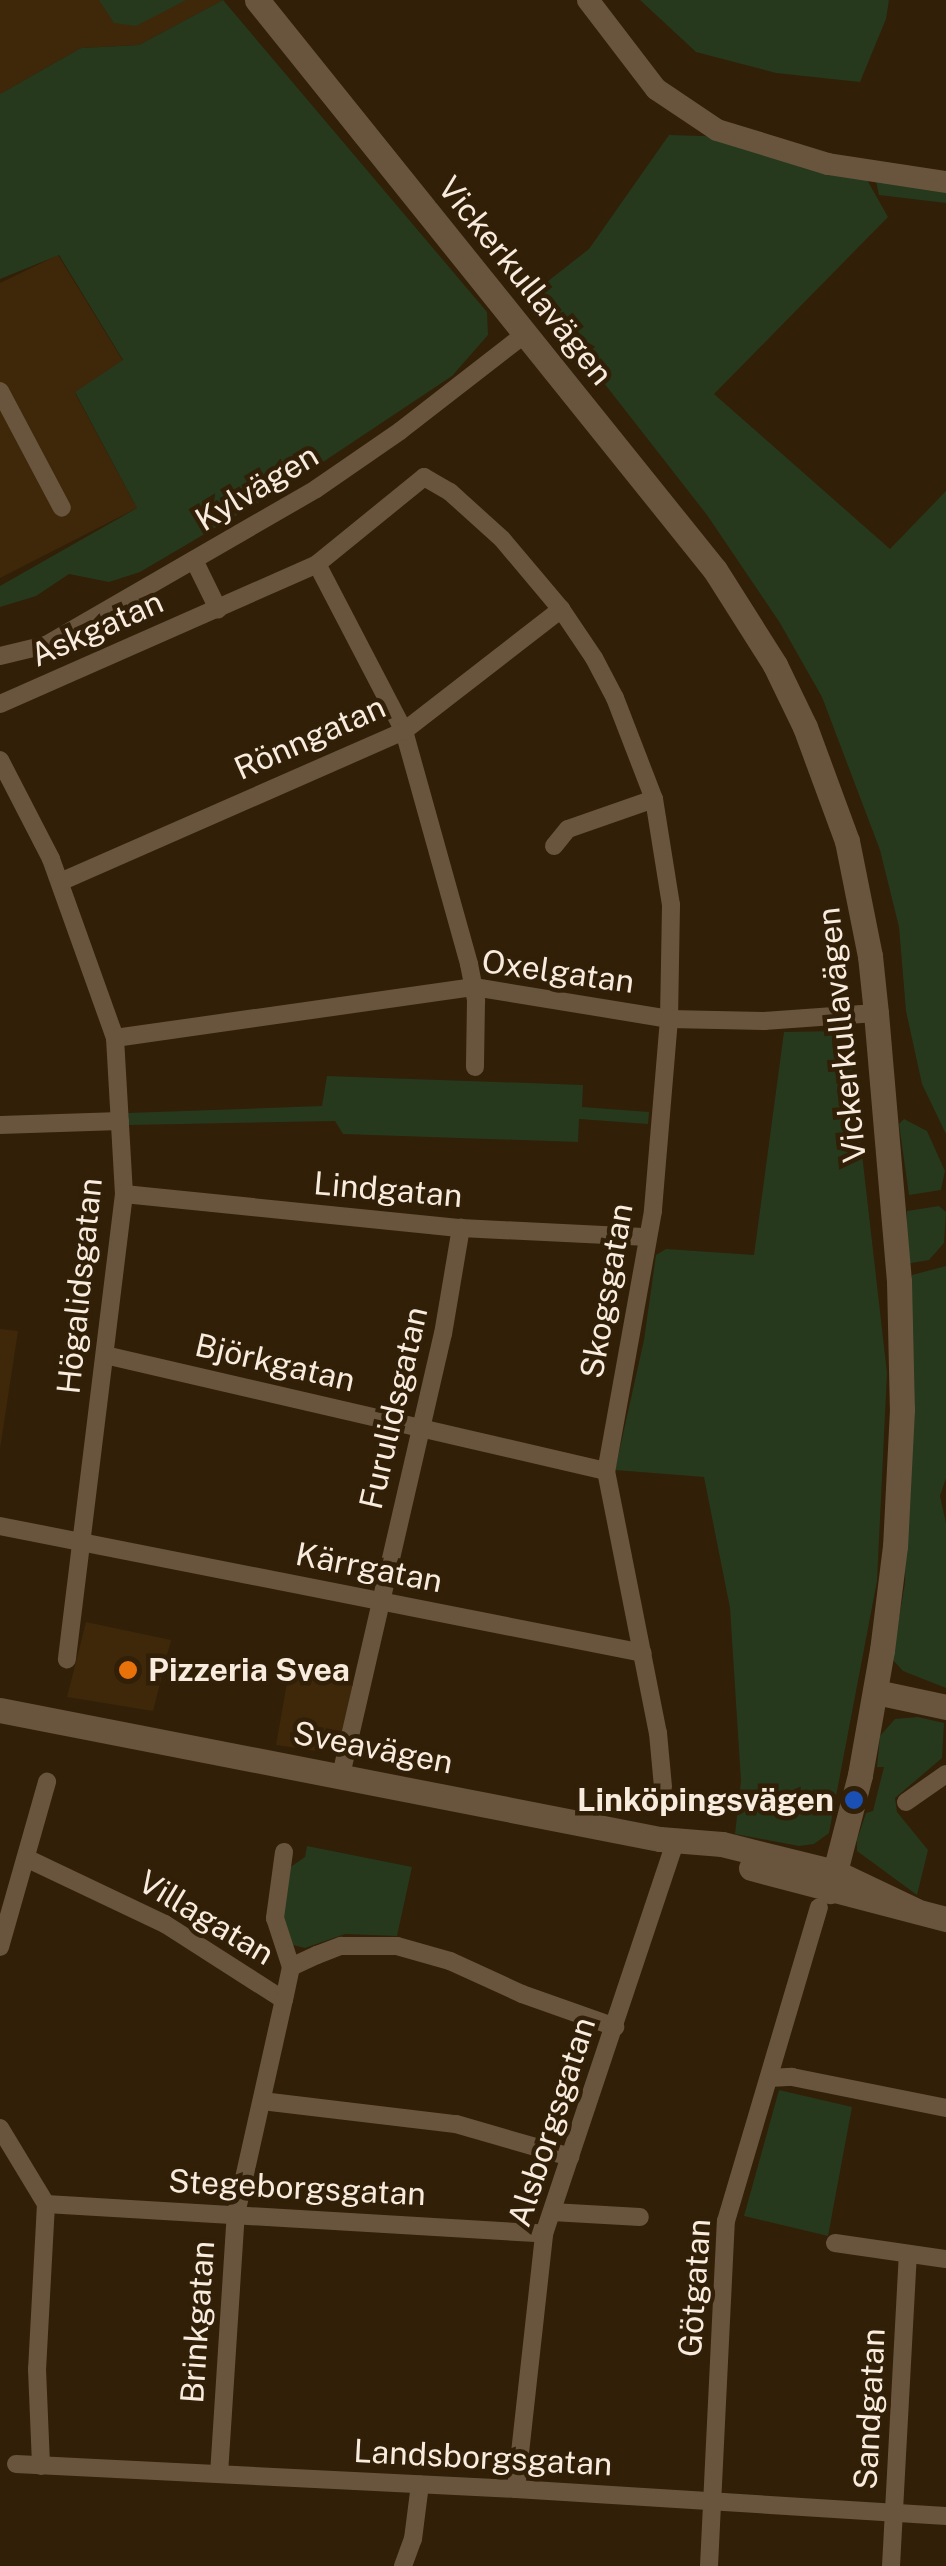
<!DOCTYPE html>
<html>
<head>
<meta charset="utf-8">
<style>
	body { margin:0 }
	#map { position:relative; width:946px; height:2566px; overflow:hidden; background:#311f08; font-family:"Public Sans",sans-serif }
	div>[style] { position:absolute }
	.built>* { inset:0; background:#3e2809 }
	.green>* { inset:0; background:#26391c }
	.minor>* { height:18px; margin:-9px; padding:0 9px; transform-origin:9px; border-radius:9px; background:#69553d }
	.tertiary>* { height:22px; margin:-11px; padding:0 11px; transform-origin:11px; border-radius:11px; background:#69553d }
	.secondary>* { height:25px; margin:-12.5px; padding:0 12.5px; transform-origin:12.5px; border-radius:12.5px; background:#69553d }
	.dots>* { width:28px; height:28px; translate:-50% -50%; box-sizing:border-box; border:5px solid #311f08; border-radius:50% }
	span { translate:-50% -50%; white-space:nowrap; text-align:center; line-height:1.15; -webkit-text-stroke:9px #311f08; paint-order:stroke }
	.street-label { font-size:32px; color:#f8ecde }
	.poi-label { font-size:32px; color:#f8ecde; font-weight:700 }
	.left { translate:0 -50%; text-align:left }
	.right { translate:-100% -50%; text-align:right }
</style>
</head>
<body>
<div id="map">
	<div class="built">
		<i style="clip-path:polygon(0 0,223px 0,139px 45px,81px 48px,0 94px)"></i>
		<i style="clip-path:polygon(58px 255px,123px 361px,75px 393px,137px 508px,0 578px,0 283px)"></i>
		<i style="clip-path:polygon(0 1329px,18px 1331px,0 1449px)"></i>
		<i style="clip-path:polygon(86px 1622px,171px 1640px,153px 1711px,67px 1697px)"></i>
		<i style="clip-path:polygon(289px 1671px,353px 1683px,340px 1748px,317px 1751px,276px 1745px)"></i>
	</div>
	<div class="green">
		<i style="clip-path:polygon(99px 0,186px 0,136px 26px,114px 23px)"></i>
		<i style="clip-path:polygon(223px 0,487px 312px,488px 335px,452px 376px,293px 482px,140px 572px,109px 582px,69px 574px,36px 596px,0 607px,0 586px,137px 508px,75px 392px,123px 360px,59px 255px,0 279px,0 94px,81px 48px,139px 45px)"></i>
		<i style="clip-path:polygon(640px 0,889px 0,886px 19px,860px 82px,776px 73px,696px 52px)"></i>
		<i style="clip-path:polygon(669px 135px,735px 137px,862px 171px,888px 217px,714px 394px,890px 549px,946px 491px,946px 1134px,922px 1084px,906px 1011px,899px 927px,880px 850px,822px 697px,780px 623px,707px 515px,579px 351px,582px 336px,538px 289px,589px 249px)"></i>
		<i style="clip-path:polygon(874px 172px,946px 181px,946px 203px,879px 195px)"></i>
		<i style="clip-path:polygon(839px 1031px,849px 1040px,887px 1373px,877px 1581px,829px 1833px,814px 1844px,799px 1846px,735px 1834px,741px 1781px,730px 1608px,704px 1477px,615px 1470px,644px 1340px,656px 1255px,666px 1249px,754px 1255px,784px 1032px)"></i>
		<i style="clip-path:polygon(327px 1076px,583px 1085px,582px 1107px,649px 1112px,648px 1124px,579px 1119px,578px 1142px,343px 1134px,335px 1121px,129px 1125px,128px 1113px,322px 1106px)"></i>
		<i style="clip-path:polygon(904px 1119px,927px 1131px,945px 1171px,941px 1190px,909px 1195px,899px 1124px)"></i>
		<i style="clip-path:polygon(939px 1206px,946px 1212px,944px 1243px,929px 1260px,905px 1264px,907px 1211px)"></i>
		<i style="clip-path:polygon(946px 1266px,946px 1478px,940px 1496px,946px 1523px,946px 1688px,903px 1671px,892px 1659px,905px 1583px,912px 1275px)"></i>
		<i style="clip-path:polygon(918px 1717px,944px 1723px,942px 1758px,895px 1798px,897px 1812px,928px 1850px,917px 1895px,857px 1851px,857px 1840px,866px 1813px,873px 1811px,884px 1767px,877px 1767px,880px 1736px,895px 1719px)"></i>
		<i style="clip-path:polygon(307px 1846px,412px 1867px,397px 1936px,345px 1934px,305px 1948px,293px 1945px,282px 1919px,289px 1868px,305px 1857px)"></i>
		<i style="clip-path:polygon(779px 2090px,852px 2107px,828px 2236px,744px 2216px)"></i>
	</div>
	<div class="minor">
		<i style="left:0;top:391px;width:132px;rotate:62.1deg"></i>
		<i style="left:194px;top:560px;width:55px;rotate:63.9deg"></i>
		<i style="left:317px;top:564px;width:188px;rotate:62.5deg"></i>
		<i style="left:404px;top:731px;width:242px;rotate:74.4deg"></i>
		<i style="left:469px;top:964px;width:38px;rotate:79deg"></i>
		<i style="left:476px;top:1001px;width:66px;rotate:90.9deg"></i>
		<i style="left:0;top:656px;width:47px;rotate:-13.4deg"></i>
		<i style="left:46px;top:645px;width:312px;rotate:-30deg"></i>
		<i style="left:316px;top:489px;width:102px;rotate:-34.6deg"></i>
		<i style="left:400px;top:431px;width:158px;rotate:-37.8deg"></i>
		<i style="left:0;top:704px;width:347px;rotate:-23.8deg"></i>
		<i style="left:317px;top:564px;width:138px;rotate:-39.1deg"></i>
		<i style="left:424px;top:477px;width:30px;rotate:30deg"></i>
		<i style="left:450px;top:492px;width:70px;rotate:42.1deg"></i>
		<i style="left:502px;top:539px;width:92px;rotate:49.9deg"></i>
		<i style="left:561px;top:609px;width:59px;rotate:56deg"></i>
		<i style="left:594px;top:658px;width:45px;rotate:62.3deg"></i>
		<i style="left:615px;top:698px;width:108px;rotate:68.9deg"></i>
		<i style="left:654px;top:799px;width:107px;rotate:80.9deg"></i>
		<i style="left:671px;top:905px;width:114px;rotate:91deg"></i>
		<i style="left:669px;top:1019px;width:193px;rotate:94.8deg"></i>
		<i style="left:653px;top:1211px;width:264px;rotate:100.2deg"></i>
		<i style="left:606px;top:1471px;width:267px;rotate:78.8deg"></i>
		<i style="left:658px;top:1733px;width:54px;rotate:84.7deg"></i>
		<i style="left:0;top:760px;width:111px;rotate:62.7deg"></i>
		<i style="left:51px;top:859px;width:190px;rotate:70.3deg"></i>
		<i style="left:115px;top:1038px;width:156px;rotate:86.7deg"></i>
		<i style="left:124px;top:1194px;width:469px;rotate:97deg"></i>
		<i style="left:554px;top:846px;width:22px;rotate:-51deg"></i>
		<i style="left:568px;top:829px;width:91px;rotate:-19.2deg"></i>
		<i style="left:60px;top:882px;width:376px;rotate:-23.7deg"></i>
		<i style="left:404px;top:731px;width:199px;rotate:-37.8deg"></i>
		<i style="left:115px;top:1038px;width:363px;rotate:-8.1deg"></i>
		<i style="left:474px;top:987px;width:198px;rotate:9.3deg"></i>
		<i style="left:669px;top:1019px;width:95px;rotate:1.2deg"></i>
		<i style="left:764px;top:1021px;width:112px;rotate:-4.1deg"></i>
		<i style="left:0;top:1125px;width:120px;rotate:-1.9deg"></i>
		<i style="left:124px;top:1194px;width:339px;rotate:5.8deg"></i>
		<i style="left:461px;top:1228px;width:187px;rotate:2.8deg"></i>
		<i style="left:105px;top:1355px;width:514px;rotate:13.04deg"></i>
		<i style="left:0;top:1526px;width:655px;rotate:11.17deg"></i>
		<i style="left:341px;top:1775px;width:453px;rotate:-77deg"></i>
		<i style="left:443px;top:1334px;width:108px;rotate:-80.4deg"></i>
		<i style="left:906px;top:1802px;width:49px;rotate:-35deg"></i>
		<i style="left:284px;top:1852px;width:67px;rotate:97.8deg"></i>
		<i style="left:275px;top:1918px;width:52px;rotate:71.9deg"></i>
		<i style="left:26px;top:1858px;width:154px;rotate:25.4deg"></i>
		<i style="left:165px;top:1924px;width:141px;rotate:32.6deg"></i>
		<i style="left:284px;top:2000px;width:34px;rotate:-78deg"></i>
		<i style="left:291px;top:1967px;width:29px;rotate:-25deg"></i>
		<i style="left:317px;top:1955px;width:26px;rotate:-21deg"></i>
		<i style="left:341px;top:1946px;width:56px"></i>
		<i style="left:397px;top:1946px;width:55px;rotate:15.8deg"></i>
		<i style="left:450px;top:1961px;width:79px;rotate:24.6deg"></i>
		<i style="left:522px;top:1994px;width:99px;rotate:19.5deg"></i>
		<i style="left:0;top:1947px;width:172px;rotate:-74.1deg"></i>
		<i style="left:770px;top:2078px;width:22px;rotate:-3deg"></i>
		<i style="left:792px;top:2077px;width:157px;rotate:11.4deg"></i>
		<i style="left:262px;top:2101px;width:195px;rotate:6.8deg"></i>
		<i style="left:456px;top:2124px;width:119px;rotate:16.1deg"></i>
		<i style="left:0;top:2128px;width:89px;rotate:58.8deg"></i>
		<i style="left:46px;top:2204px;width:165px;rotate:93.1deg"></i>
		<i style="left:37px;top:2369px;width:97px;rotate:87.6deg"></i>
		<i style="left:46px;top:2204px;width:499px;rotate:3.4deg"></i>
		<i style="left:552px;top:2212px;width:88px;rotate:3.3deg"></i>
		<i style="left:835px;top:2243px;width:112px;rotate:8.2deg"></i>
		<i style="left:16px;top:2464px;width:501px;rotate:2.86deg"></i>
		<i style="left:516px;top:2489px;width:431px;rotate:3.6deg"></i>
		<i style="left:219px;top:2474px;width:261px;rotate:-86.3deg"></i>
		<i style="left:236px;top:2214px;width:219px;rotate:-77.4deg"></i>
		<i style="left:516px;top:2489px;width:257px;rotate:-83.7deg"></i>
		<i style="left:544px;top:2234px;width:413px;rotate:-71.5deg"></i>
		<i style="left:403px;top:2566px;width:29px;rotate:-70deg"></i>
		<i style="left:413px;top:2539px;width:55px;rotate:-82.7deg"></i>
		<i style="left:709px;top:2566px;width:345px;rotate:-87.2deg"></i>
		<i style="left:726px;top:2221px;width:327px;rotate:-73.5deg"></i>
		<i style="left:891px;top:2566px;width:310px;rotate:-86.9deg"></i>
	</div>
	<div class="tertiary">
		<i style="left:588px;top:0;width:112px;rotate:52.6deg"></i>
		<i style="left:656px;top:89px;width:73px;rotate:33.9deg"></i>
		<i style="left:717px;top:130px;width:116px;rotate:17deg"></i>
		<i style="left:828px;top:164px;width:119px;rotate:8.7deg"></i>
	</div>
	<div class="secondary">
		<i style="left:257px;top:0;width:731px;rotate:51.22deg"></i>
		<i style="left:715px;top:570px;width:112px;rotate:57.7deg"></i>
		<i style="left:775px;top:665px;width:69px;rotate:64.2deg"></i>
		<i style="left:805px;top:727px;width:121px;rotate:69.8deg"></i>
		<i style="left:847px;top:841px;width:117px;rotate:78.7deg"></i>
		<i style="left:870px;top:956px;width:57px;rotate:84deg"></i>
		<i style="left:876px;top:1013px;width:269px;rotate:85.1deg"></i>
		<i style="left:899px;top:1281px;width:128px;rotate:88.7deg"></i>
		<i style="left:902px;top:1409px;width:137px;rotate:92.9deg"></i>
		<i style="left:895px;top:1546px;width:105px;rotate:97.1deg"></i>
		<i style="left:882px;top:1650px;width:127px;rotate:100deg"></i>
		<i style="left:860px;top:1775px;width:120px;rotate:104.5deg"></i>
		<i style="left:876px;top:1692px;width:72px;rotate:12.1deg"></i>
		<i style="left:0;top:1710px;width:672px;rotate:11.06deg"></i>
		<i style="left:660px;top:1839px;width:62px;rotate:4.6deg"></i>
		<i style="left:722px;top:1844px;width:116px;rotate:13.9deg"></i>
		<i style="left:835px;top:1872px;width:89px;rotate:25.4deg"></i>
		<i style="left:751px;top:1868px;width:202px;rotate:14.7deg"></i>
	</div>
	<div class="dots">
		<i style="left:128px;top:1670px;background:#e8710a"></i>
		<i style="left:854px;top:1800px;background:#1a4fb4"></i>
	</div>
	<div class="street-label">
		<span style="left:525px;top:281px;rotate:51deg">Vickerkullavägen</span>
		<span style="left:257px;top:488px;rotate:-31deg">Kylvägen</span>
		<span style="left:97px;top:629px;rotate:-24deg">Askgatan</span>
		<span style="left:310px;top:738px;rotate:-24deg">Rönngatan</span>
		<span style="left:558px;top:972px;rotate:8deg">Oxelgatan</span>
		<span style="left:842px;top:1035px;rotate:-96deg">Vickerkullavägen</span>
		<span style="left:388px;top:1190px;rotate:5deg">Lindgatan</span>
		<span style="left:80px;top:1286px;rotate:-84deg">Högalidsgatan</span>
		<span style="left:607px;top:1291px;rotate:-80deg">Skogsgatan</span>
		<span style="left:275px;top:1363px;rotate:13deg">Björkgatan</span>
		<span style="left:394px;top:1408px;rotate:-77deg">Furulidsgatan</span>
		<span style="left:369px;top:1568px;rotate:11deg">Kärrgatan</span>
		<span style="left:373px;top:1748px;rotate:11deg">Sveavägen</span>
		<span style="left:206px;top:1918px;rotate:31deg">Villagatan</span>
		<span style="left:552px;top:2122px;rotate:-72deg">Alsborgsgatan</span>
		<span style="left:297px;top:2188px;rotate:3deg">Stegeborgsgatan</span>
		<span style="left:695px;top:2288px;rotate:-86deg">Götgatan</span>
		<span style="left:198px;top:2322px;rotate:-86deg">Brinkgatan</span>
		<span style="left:870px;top:2409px;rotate:-87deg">Sandgatan</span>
		<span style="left:483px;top:2458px;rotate:3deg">Landsborgsgatan</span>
	</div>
	<div class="poi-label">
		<span class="left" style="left:148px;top:1670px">Pizzeria Svea</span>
		<span class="right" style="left:834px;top:1800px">Linköpingsvägen</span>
	</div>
</div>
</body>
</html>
